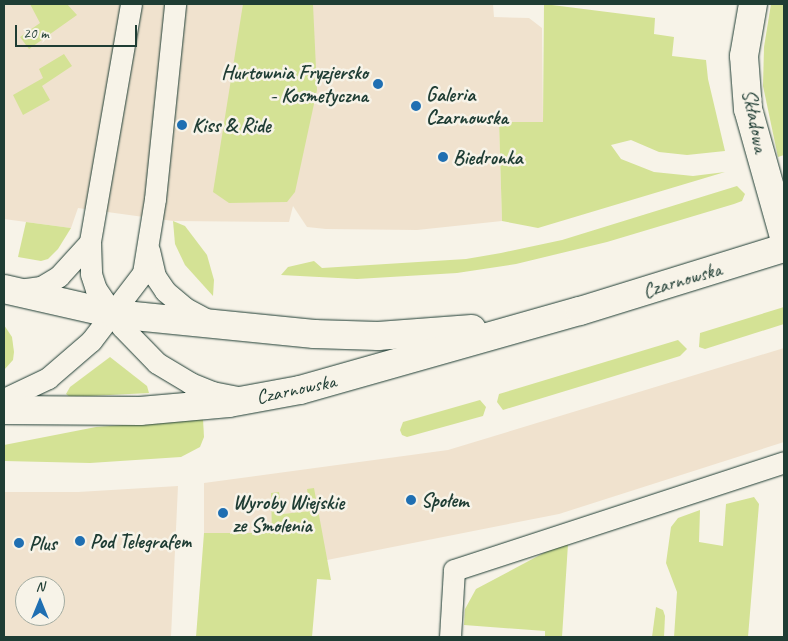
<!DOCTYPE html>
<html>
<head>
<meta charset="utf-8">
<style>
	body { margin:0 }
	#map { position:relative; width:788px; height:641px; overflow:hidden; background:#f7f3e8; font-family:Caveat,sans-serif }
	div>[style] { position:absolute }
	.built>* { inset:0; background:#f0e2ce }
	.green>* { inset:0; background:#d4e295 }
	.roads { filter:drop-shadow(0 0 1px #1f3d34) drop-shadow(0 0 1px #1f3d34) }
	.service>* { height:21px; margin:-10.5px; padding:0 10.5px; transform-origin:10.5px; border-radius:10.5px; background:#f7f3e8 }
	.minor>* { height:28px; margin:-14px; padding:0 14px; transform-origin:14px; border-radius:14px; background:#f7f3e8 }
	.dots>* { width:14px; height:14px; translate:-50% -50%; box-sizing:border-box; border:2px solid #f7f3e8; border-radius:50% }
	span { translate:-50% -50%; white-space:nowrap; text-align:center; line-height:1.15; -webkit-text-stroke:5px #f7f3e8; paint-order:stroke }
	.poi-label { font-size:20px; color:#1f3d34; font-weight:700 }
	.right { translate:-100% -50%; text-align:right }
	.left { translate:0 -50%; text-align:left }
	.street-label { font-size:20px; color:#1f3d34 }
	.frame { position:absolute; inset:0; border:5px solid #1f3d34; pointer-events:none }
	.north { position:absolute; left:15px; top:576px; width:50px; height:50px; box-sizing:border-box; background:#f7f3e8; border:1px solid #a1aaa0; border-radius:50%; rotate:0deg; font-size:14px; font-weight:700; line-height:20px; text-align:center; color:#1f3d34 }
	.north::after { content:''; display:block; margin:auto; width:18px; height:22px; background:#1f6fb2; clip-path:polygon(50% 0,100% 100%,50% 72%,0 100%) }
	.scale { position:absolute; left:15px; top:25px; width:122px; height:22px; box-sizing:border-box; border:2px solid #1f3d34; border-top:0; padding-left:6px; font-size:15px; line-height:18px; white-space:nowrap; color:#1f3d34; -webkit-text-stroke:4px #f7f3e8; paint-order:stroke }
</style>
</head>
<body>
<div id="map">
	<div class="built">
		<i style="clip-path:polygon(4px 4px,493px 4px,494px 17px,529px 18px,542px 28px,543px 122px,499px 122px,502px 221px,417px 230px,326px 229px,307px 227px,293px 206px,289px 222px,173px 221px,78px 208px,71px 228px,4px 219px)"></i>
		<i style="clip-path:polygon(784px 348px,784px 442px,559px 514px,327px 560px,308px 489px,310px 511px,282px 514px,279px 493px,272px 533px,204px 533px,204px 483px,448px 450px)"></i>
		<i style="clip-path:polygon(evenodd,178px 486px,171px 637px,4px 637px,4px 492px,78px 492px,178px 486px,25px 586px,55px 586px,55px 616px,25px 616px,25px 586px)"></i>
	</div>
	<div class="green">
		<i style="clip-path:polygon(30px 4px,67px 4px,77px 15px,29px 49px,20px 37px,40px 23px)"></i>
		<i style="clip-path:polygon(243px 4px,313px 4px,317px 90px,295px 192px,287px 202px,229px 203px,213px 192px)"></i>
		<i style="clip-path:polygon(544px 4px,655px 18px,654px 34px,674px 37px,672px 56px,706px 60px,708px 79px,725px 151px,687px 155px,659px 152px,631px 140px,611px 145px,621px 159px,654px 172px,693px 176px,725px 172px,538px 228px,502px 221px,499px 122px,543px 122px)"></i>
		<i style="clip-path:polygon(771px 4px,784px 4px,784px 155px,778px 157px,763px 86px,764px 47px)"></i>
		<i style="clip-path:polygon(64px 54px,72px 66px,42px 86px,50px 100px,23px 115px,13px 95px,43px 78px,39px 69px)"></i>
		<i style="clip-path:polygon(737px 186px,745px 194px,742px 201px,734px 204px,607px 242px,516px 264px,457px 273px,357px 279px,281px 275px,288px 267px,314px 261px,322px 268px,466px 259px,501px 253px,562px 240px)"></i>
		<i style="clip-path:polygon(173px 221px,185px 226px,207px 255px,214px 280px,213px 296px,185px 265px,175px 244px)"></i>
		<i style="clip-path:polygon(26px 222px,71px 228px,58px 249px,48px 259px,41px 261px,18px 257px)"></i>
		<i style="clip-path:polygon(784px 307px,784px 324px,705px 349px,699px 347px,700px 333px)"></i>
		<i style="clip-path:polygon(4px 325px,12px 337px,14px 352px,13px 360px,4px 370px)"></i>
		<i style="clip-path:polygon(678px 340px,687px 349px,680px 356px,503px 410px,497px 402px,499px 394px)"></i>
		<i style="clip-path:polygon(110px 357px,147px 386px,149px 393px,70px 397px,66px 394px,70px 387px)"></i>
		<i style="clip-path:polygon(480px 400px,486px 407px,483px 416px,407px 437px,402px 435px,400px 430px,403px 422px)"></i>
		<i style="clip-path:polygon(203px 419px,204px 437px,200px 447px,181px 457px,90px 463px,4px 461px,4px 445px,96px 427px)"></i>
		<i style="clip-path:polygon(314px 488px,331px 580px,317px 579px,312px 637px,196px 637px,204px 533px,272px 533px,271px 493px,279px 492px,282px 514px,310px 511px,307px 489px)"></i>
		<i style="clip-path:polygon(754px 497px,759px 504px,748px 637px,674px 637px,677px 592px,666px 563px,671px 527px,678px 518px,700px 510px,699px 542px,723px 546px,726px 504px)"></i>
		<i style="clip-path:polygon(568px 544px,562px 637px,545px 637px,545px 631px,464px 625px,465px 609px,476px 589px,553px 548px)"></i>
		<i style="clip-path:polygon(656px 607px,663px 610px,665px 616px,664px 637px,652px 637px)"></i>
	</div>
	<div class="roads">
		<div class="service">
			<i style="left:131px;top:4px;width:242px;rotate:99.8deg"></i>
			<i style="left:90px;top:242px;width:32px;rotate:88deg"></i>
			<i style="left:91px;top:274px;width:16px;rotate:72deg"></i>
			<i style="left:96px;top:289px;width:46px;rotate:55.6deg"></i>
			<i style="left:122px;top:327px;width:50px;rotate:45.8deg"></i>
			<i style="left:157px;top:363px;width:39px;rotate:31deg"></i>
			<i style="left:190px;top:383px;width:24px;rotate:22deg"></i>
			<i style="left:212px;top:392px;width:26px;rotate:11deg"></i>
			<i style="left:149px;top:250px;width:27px;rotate:77deg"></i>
			<i style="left:155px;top:276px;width:18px;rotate:56deg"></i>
			<i style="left:165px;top:291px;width:26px;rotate:40deg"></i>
			<i style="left:185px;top:308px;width:26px;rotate:28deg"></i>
			<i style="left:19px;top:290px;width:22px;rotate:-8deg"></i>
			<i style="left:41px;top:287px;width:21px;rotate:-31deg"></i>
			<i style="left:59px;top:276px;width:46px;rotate:-47.6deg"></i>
			<i style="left:4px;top:399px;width:49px;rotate:-25.5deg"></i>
			<i style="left:48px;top:378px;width:57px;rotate:-40.7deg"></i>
			<i style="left:91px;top:341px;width:86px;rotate:-52.6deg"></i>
			<i style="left:143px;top:273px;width:75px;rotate:-80.8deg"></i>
			<i style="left:155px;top:199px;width:196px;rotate:-84.1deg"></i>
			<i style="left:450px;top:637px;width:67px;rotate:-86.6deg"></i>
			<i style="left:454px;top:570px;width:347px;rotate:-18.1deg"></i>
		</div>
		<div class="minor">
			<i style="left:753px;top:4px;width:53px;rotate:99.8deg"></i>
			<i style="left:744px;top:56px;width:53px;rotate:85.7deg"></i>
			<i style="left:748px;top:109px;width:133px;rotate:74.3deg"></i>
			<i style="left:4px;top:289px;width:113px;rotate:12.8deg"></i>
			<i style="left:114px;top:314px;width:201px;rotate:5.7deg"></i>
			<i style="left:314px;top:334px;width:64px;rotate:1.8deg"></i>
			<i style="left:378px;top:336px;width:94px;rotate:-4.3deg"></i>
			<i style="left:4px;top:410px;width:136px;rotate:0.4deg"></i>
			<i style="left:140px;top:411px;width:89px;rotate:-5.1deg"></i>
			<i style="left:229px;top:403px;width:72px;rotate:-10.4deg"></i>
			<i style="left:300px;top:390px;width:291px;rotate:-15.8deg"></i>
			<i style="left:580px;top:311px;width:214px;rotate:-17.2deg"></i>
		</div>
	</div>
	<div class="dots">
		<i style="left:378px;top:84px;background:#1f6fb2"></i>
		<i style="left:416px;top:106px;background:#1f6fb2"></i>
		<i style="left:182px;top:125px;background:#1f6fb2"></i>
		<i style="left:443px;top:157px;background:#1f6fb2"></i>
		<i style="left:411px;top:500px;background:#1f6fb2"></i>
		<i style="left:223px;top:513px;background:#1f6fb2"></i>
		<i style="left:80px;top:541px;background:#1f6fb2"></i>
		<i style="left:19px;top:543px;background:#1f6fb2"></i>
	</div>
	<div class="poi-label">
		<span class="right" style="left:368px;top:84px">Hurtownia Fryzjersko<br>- Kosmetyczna</span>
		<span class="left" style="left:426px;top:106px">Galeria<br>Czarnowska</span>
		<span class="left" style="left:192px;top:125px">Kiss &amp; Ride</span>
		<span class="left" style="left:453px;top:157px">Biedronka</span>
		<span class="left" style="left:421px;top:500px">Społem</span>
		<span class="left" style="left:233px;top:514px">Wyroby Wiejskie<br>ze Smolenia</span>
		<span class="left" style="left:90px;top:541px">Pod Telegrafem</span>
		<span class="left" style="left:29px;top:543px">Plus</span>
	</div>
	<div class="street-label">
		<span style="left:755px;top:121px;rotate:78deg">Składowa</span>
		<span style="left:682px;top:280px;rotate:-17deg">Czarnowska</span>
		<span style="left:296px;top:389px;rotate:-12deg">Czarnowska</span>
	</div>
	<div class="frame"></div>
	<div class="north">N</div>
	<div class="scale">20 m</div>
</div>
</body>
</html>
